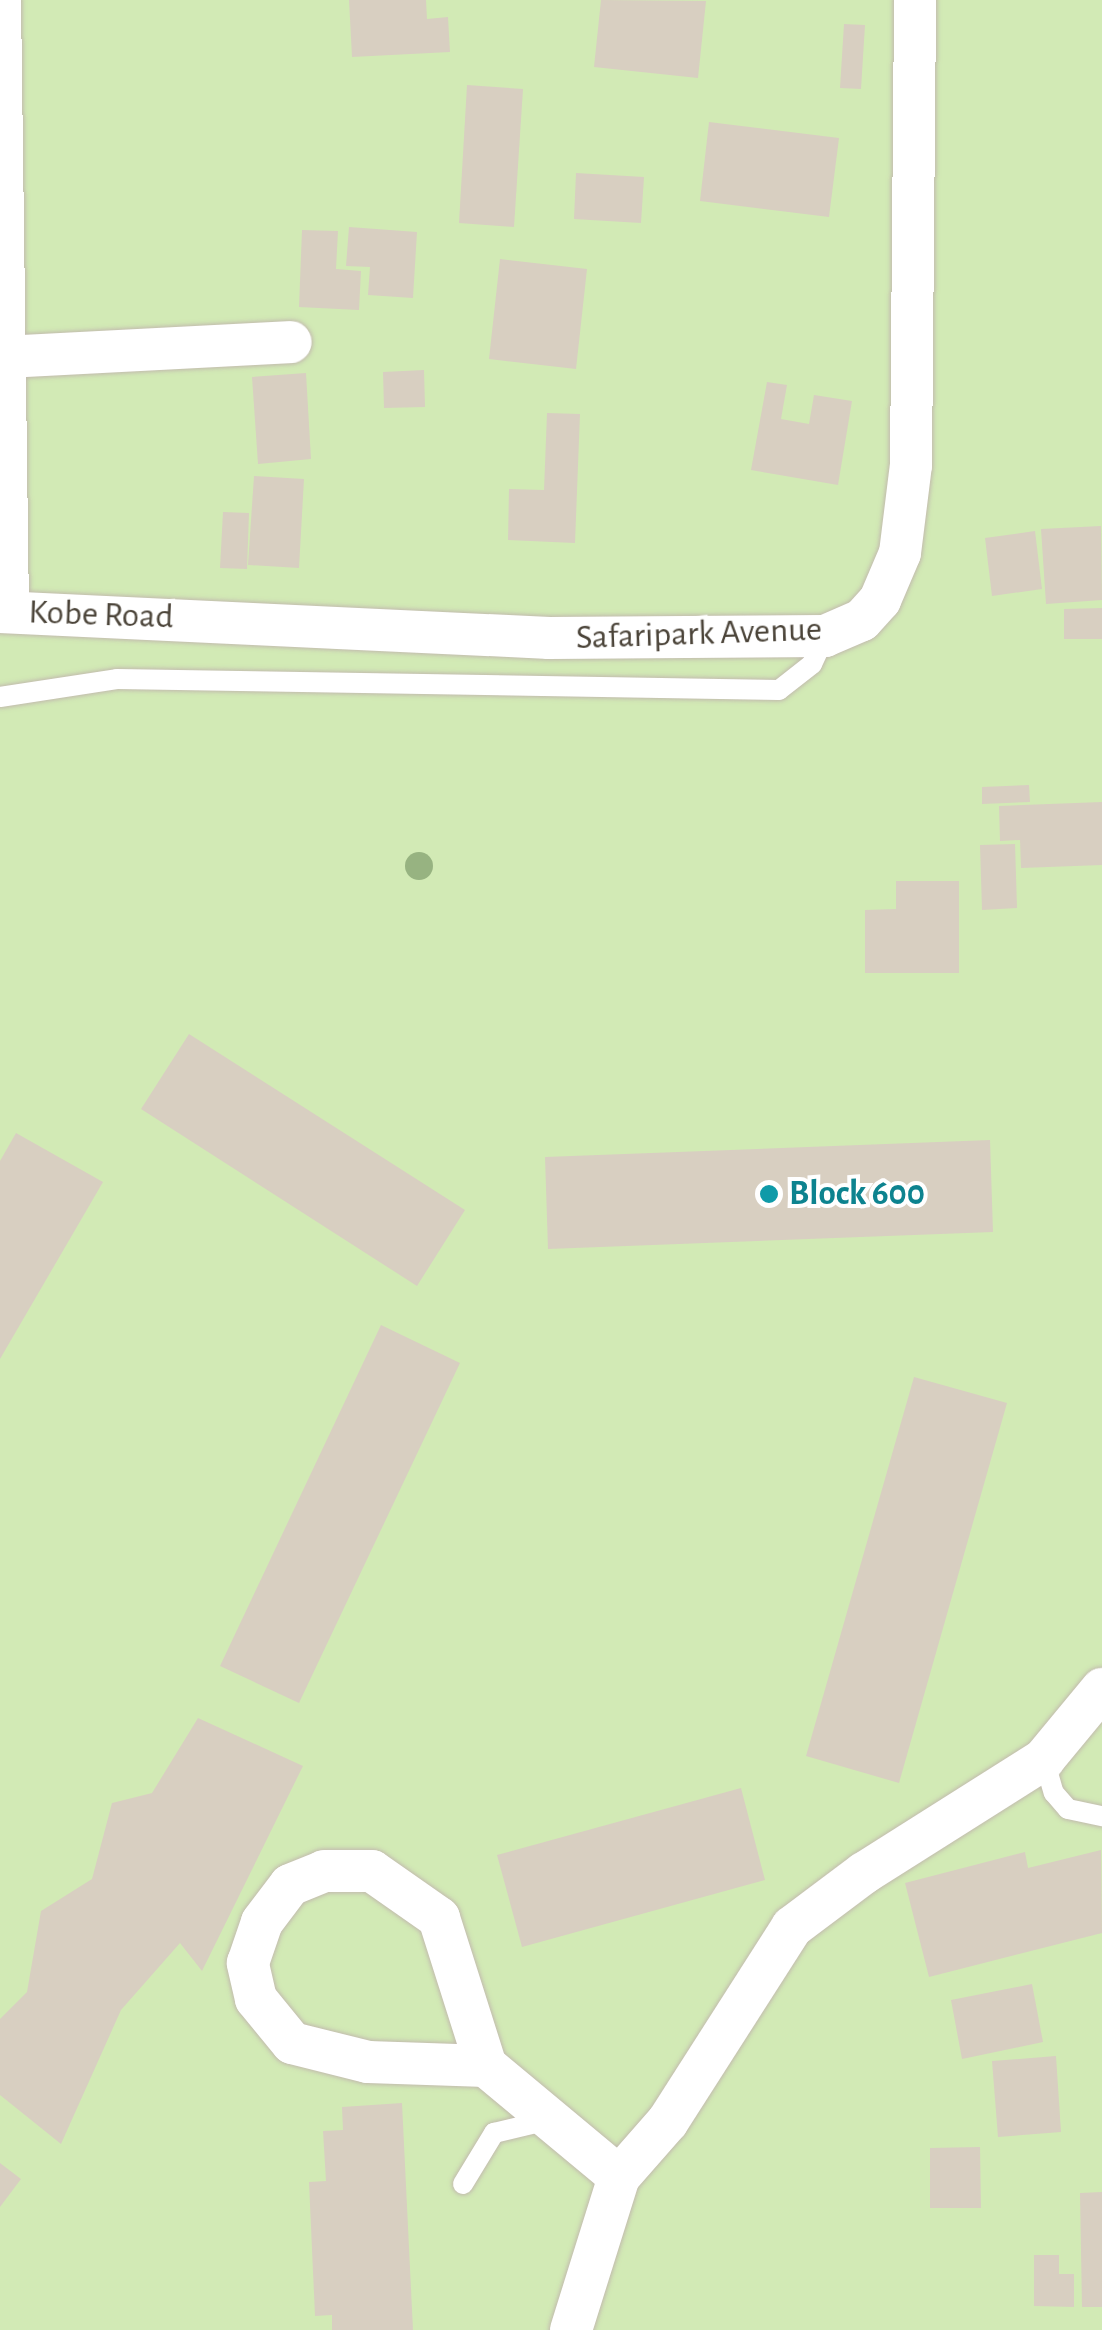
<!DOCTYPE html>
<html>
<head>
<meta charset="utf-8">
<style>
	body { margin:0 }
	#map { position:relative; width:1102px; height:2330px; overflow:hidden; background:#f6f3ec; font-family:"Alegreya Sans",sans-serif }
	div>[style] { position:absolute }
	.green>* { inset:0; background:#d2eab5 }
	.building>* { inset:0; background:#d8cfc1 }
	.roads { filter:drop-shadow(0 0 2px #c2bbae) drop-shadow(0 0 2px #c2bbae) }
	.lane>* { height:20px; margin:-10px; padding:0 10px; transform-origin:10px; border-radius:10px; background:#fff }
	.street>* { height:42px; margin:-21px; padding:0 21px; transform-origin:21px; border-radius:21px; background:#fff }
	.trees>* { width:28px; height:28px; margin:-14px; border-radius:50%; background:#97b381 }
	.dots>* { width:28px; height:28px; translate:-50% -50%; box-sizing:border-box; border:5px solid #fff; border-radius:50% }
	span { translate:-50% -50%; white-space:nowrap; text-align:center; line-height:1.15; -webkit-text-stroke:8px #fff; paint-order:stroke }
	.street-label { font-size:35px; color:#4b4439 }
	.culture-label { font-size:35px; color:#0d838f; font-weight:700 }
	.left { translate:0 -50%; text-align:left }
</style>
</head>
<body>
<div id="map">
	<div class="green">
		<i style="clip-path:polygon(0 0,1102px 0,1102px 2330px,0 2330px)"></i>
	</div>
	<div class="building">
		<i style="clip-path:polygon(349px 0,426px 0,427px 19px,448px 17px,450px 52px,352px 57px)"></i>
		<i style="clip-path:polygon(601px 0,706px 1px,698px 78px,594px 67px)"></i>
		<i style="clip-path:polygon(844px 24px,865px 25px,861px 89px,840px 88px)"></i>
		<i style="clip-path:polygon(467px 85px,523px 89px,514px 227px,459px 223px)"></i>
		<i style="clip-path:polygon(709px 122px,839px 138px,829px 217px,700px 201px)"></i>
		<i style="clip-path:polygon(576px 173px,644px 177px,641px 223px,574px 219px)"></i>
		<i style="clip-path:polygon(349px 227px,417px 232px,413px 298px,368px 295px,370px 267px,346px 266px)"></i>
		<i style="clip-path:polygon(302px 230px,338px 231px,336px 269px,361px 271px,359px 310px,299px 307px)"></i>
		<i style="clip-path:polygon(500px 259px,587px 269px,576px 369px,489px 359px)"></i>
		<i style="clip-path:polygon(424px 370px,425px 407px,384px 408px,383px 372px)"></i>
		<i style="clip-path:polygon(306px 373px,311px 459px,258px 464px,252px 377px)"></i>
		<i style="clip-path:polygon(767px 382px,787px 385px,781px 419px,809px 424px,814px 395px,852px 401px,838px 485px,751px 470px)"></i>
		<i style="clip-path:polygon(547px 413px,580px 414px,575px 543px,508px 540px,509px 489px,544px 490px)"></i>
		<i style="clip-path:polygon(254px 476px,304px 479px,299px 568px,248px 565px)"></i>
		<i style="clip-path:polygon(223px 512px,249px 513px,247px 569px,220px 568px)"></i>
		<i style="clip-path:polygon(1101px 526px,1102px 600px,1046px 604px,1041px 529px)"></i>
		<i style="clip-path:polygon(1035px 531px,1042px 589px,992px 596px,985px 538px)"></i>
		<i style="clip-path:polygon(1102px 608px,1102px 639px,1064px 639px,1064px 609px)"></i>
		<i style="clip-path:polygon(1029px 785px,1030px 802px,982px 804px,982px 787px)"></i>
		<i style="clip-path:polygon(1102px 802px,1102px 865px,1021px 868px,1020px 840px,1000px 841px,999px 806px)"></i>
		<i style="clip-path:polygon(1015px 844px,1017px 908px,982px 910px,980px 845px)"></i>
		<i style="clip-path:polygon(896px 881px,959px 881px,959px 973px,865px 973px,865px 910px,896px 909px)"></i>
		<i style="clip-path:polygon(189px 1034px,465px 1210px,417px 1286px,141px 1109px)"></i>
		<i style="clip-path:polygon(16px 1133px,103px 1182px,0 1359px,0 1161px)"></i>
		<i style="clip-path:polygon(990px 1140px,993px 1232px,548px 1249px,545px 1157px)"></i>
		<i style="clip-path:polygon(381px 1325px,460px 1363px,299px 1703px,220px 1666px)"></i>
		<i style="clip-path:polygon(914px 1377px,1007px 1403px,899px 1783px,806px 1756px)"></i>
		<i style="clip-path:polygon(198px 1718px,303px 1766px,202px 1971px,180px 1943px,121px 2010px,61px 2144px,0 2095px,0 2019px,27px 1992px,41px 1911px,92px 1879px,112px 1803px,152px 1793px)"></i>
		<i style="clip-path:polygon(741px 1788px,765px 1880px,522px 1947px,497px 1855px)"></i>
		<i style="clip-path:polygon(1101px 1850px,1102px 1933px,929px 1977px,905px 1883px,1025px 1852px,1028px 1868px)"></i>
		<i style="clip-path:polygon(1032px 1984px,1043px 2042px,962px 2059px,951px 2000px)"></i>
		<i style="clip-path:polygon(1056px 2056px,1061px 2132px,998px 2137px,992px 2061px)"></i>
		<i style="clip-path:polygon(402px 2103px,413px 2330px,332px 2330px,332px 2315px,315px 2316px,309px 2182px,326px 2181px,323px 2131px,343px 2130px,342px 2107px)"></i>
		<i style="clip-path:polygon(980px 2147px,981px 2208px,930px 2208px,930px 2148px)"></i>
		<i style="clip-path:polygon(0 2163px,21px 2179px,0 2207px)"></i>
		<i style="clip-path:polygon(1102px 2192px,1102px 2307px,1082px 2307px,1080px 2193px)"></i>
		<i style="clip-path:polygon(1034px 2255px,1059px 2255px,1059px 2274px,1074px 2274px,1074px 2307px,1034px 2306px)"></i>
	</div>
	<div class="roads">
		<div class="lane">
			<i style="left:0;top:697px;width:118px;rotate:-8.7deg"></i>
			<i style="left:117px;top:679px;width:662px;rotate:0.95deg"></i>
			<i style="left:779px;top:690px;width:42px;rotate:-38.2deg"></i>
			<i style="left:812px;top:664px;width:31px;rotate:-65deg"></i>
			<i style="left:1044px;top:1759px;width:35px;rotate:74deg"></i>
			<i style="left:1054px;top:1793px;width:21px;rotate:49deg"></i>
			<i style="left:1068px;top:1809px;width:35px;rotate:12deg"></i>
			<i style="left:463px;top:2184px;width:60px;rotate:-58.7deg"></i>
			<i style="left:494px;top:2133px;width:56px;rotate:-13.5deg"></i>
		</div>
		<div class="street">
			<i style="left:0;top:0;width:612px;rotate:89.25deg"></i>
			<i style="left:5px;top:357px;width:286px;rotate:-3deg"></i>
			<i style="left:0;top:612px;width:550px;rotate:2.71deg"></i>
			<i style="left:549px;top:638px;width:276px;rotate:-0.4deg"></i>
			<i style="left:825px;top:636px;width:40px;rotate:-23.4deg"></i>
			<i style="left:862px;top:620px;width:27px;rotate:-48deg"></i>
			<i style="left:880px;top:600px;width:51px;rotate:-66.9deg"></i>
			<i style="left:900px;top:553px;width:89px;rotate:-82.9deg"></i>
			<i style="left:911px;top:465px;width:465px;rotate:-89.5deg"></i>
			<i style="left:486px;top:2066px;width:118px;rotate:-178.1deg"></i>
			<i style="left:368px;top:2062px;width:78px;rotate:-166deg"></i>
			<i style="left:292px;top:2043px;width:57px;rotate:-129.3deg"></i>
			<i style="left:256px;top:1999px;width:37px;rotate:-103deg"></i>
			<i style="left:248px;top:1963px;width:43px;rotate:-71.1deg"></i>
			<i style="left:262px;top:1922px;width:46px;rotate:-52.9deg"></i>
			<i style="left:290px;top:1885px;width:37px;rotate:-22deg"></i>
			<i style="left:324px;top:1871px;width:48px"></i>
			<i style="left:372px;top:1871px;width:82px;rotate:35deg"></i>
			<i style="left:439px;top:1918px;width:155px;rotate:72.4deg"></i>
			<i style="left:486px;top:2066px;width:173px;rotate:39.8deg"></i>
			<i style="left:571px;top:2330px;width:160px;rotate:-72.6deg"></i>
			<i style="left:619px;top:2177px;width:74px;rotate:-48.8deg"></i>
			<i style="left:668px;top:2121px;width:230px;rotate:-57.4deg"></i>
			<i style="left:792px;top:1927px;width:90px;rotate:-36.9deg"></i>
			<i style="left:864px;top:1873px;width:213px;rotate:-32.3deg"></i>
			<i style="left:1044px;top:1759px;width:91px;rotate:-50.4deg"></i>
		</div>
	</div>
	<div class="trees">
		<i style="left:419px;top:866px"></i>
	</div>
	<div class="dots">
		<i style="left:769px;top:1194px;background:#0f9aa8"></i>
	</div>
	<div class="street-label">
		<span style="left:101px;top:615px;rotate:2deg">Kobe Road</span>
		<span style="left:699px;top:634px;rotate:-2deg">Safaripark Avenue</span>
	</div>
	<div class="culture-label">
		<span class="left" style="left:789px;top:1194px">Block 600</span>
	</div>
</div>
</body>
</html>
